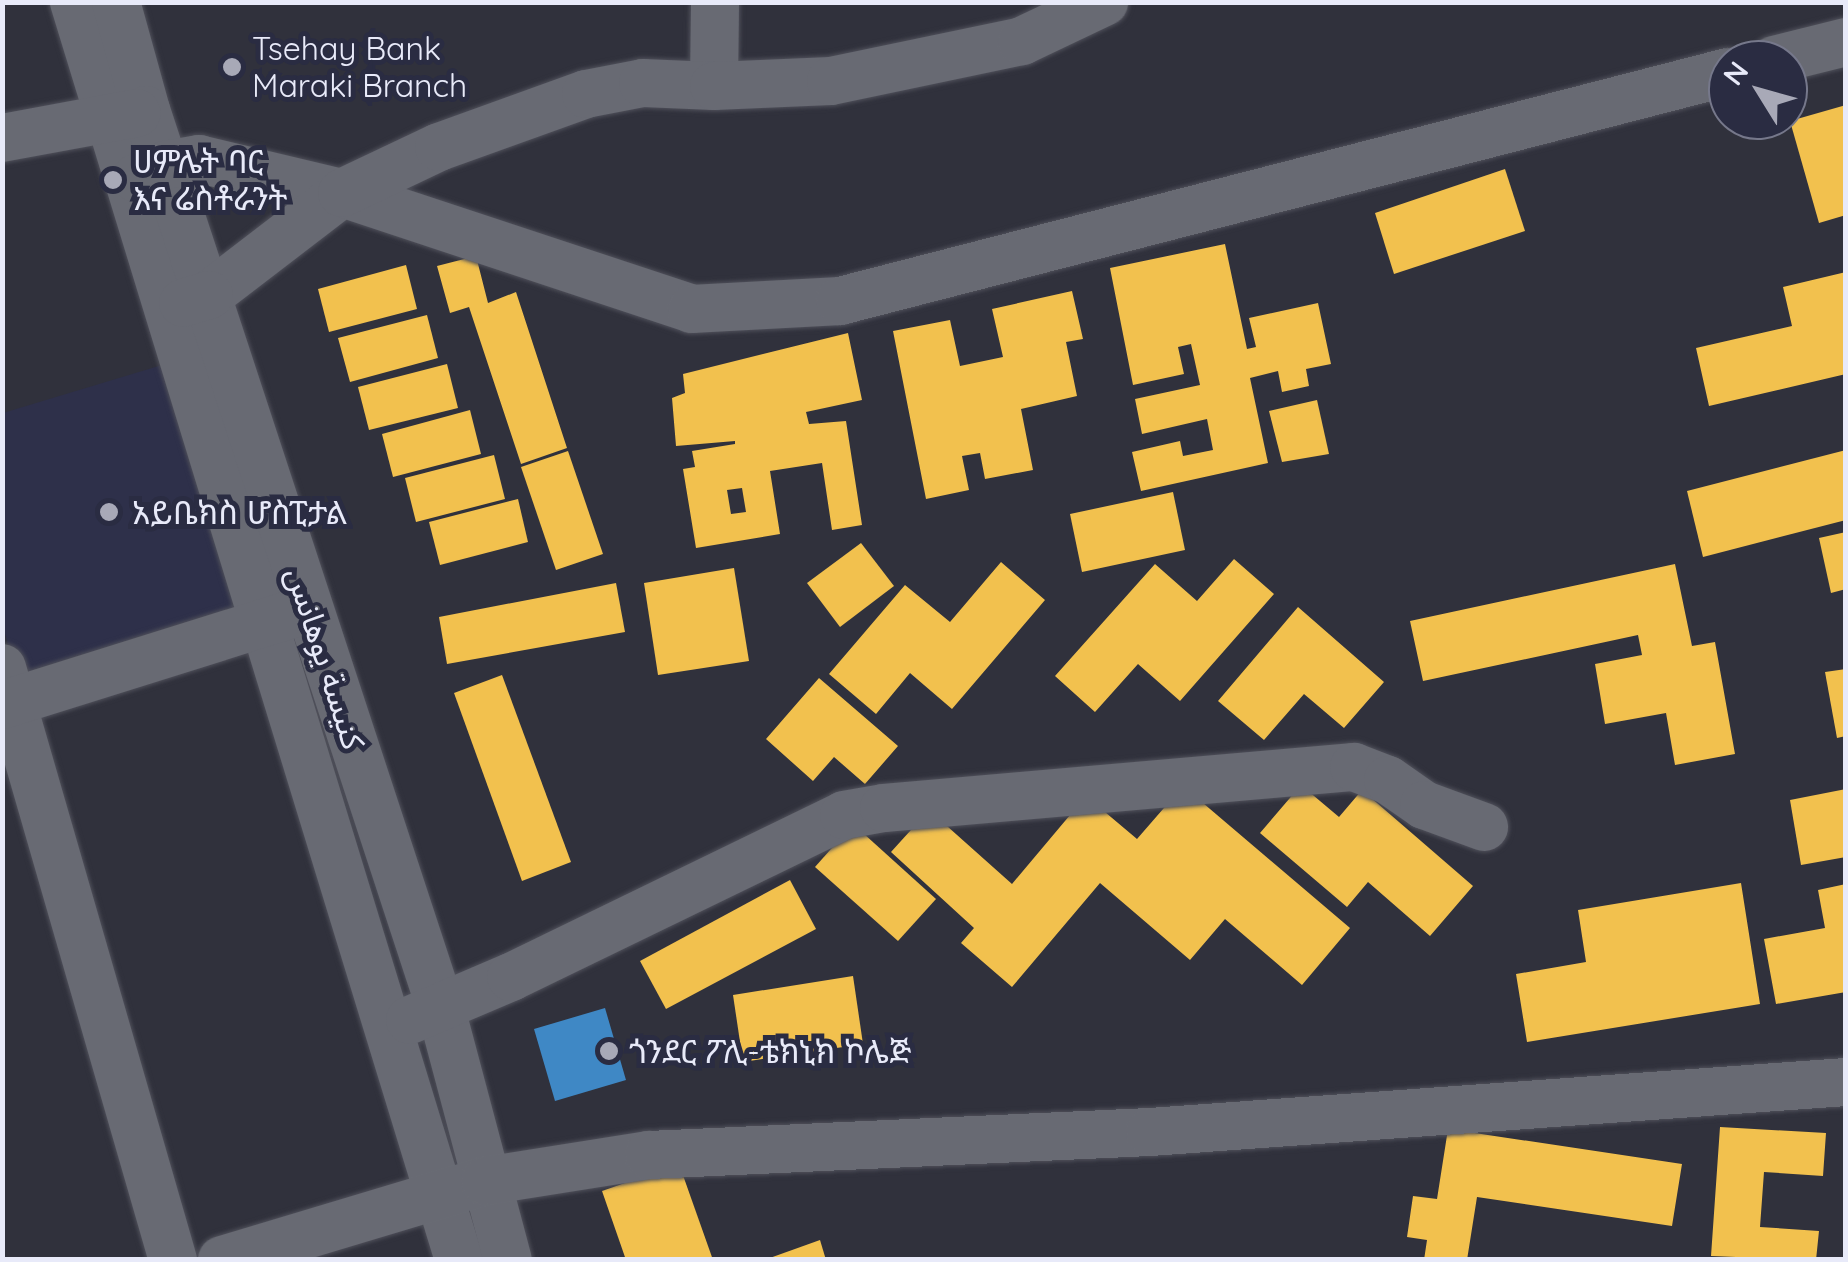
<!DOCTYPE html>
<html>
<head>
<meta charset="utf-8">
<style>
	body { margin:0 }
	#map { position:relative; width:1848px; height:1262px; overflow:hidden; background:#30313c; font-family:Quicksand,"Noto Sans Arabic","Noto Sans Ethiopic",sans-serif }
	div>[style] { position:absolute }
	.built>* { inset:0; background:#2e304a }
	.homes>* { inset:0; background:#f2c14e }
	.schools>* { inset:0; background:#3f88c5 }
	.roads { filter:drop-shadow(0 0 2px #4f505a) drop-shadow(0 0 2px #4f505a) }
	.minor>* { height:48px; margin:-24px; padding:0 24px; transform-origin:24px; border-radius:24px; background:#686a73 }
	.dots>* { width:28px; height:28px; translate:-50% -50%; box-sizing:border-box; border:5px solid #2a2c42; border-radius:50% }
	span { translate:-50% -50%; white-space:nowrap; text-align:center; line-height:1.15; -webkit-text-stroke:10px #2a2c42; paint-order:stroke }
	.poi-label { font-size:32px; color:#e8eaf9 }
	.left { translate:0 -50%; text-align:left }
	.street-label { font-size:32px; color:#e8eaf9 }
	.frame { position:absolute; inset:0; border:5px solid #e8eaf9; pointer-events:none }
	.north { position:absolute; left:1708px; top:40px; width:100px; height:100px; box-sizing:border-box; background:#2a2c42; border:2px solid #76788b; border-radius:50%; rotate:307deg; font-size:28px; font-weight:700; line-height:40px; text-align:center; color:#e8eaf9 }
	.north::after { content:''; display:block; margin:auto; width:35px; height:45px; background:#a8a9b7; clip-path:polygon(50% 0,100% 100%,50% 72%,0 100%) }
</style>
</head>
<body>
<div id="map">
	<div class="built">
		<i style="clip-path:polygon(172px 362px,245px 611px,18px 679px,3px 627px,3px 413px)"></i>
	</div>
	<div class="homes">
		<i style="clip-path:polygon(1846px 105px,1846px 215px,1819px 223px,1790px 121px)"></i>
		<i style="clip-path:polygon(1505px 169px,1525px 231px,1394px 274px,1375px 213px)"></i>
		<i style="clip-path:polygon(1225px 244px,1247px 349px,1256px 347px,1249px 318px,1318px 303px,1331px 364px,1306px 369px,1309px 386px,1282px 392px,1278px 371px,1250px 378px,1268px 463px,1141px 491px,1132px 452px,1180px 441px,1183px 456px,1213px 450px,1207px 419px,1142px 434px,1135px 399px,1200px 385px,1191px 344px,1178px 347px,1184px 374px,1133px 385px,1110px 268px)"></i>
		<i style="clip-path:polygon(476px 256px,488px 303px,516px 292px,567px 448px,521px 464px,469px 307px,450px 313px,437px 266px)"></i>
		<i style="clip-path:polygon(406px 265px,417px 309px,329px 332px,318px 289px)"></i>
		<i style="clip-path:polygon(1846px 272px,1846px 374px,1709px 406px,1696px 348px,1792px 326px,1783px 287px)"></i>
		<i style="clip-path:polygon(1072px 291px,1083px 339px,1066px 342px,1077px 396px,1021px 409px,1033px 470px,985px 479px,980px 453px,962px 456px,969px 490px,926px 499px,893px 331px,950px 320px,960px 366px,1003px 357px,992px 309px)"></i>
		<i style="clip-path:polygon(427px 315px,438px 358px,350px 382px,338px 338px)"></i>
		<i style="clip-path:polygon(evenodd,848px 333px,862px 400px,806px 412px,809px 424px,846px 421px,862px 525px,832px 530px,822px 463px,770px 471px,780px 534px,696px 548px,683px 469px,695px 467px,692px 451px,735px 444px,735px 441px,676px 446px,672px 398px,685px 393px,683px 374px,848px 333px,742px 488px,746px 512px,731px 514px,727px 490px,742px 488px)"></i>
		<i style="clip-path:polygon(447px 364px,458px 408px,369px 430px,358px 387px)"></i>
		<i style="clip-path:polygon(1317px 400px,1329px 454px,1282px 462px,1269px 411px)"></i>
		<i style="clip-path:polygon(470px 410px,481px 454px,393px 477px,382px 434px)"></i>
		<i style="clip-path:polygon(1846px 450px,1846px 520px,1703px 557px,1687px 491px)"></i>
		<i style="clip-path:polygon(568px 451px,603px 554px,556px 570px,521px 467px)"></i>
		<i style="clip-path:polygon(494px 455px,505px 499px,416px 522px,405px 478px)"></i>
		<i style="clip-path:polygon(1173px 492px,1185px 550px,1082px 572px,1070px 514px)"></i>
		<i style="clip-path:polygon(518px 499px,528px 542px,440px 565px,429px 522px)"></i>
		<i style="clip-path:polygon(1846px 532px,1846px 589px,1831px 593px,1819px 538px)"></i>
		<i style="clip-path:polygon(861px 543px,894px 586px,840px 627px,807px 583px)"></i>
		<i style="clip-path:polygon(1234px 559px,1274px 594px,1180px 701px,1138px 664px,1095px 712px,1055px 676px,1155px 564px,1197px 601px)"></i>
		<i style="clip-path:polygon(1001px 562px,1045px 600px,952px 709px,910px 673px,876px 714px,829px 674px,905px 585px,950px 622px)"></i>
		<i style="clip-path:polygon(1675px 564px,1692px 646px,1715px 642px,1735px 754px,1675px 765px,1666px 713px,1605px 724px,1595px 664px,1642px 655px,1638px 635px,1423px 681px,1410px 621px)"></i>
		<i style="clip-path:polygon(734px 568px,749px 661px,658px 675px,644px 583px)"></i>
		<i style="clip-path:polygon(616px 583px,625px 632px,447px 664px,439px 617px)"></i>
		<i style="clip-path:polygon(1298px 607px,1384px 682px,1344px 728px,1304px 694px,1264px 740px,1218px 701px)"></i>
		<i style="clip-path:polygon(1846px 669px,1846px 736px,1837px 738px,1825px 672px)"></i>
		<i style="clip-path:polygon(502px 675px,571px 862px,522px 881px,454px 693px)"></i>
		<i style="clip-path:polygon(819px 678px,898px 746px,865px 784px,834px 757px,813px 781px,766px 739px)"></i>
		<i style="clip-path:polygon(1301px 785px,1339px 817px,1362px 790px,1473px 886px,1430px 936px,1368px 882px,1347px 907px,1260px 833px)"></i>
		<i style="clip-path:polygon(1183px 786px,1350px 928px,1302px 985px,1225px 919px,1190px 960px,1100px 883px,1012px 987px,961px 943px,974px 928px,891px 852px,929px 810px,1012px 884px,1086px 796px,1137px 839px)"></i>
		<i style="clip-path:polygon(1846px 789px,1846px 857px,1801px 865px,1790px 800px)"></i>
		<i style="clip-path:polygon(853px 824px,936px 899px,898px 941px,815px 867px)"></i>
		<i style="clip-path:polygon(790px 880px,816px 929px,666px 1009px,640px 961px)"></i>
		<i style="clip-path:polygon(1741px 883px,1760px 1004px,1527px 1042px,1516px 974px,1586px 962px,1578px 910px)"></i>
		<i style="clip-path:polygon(1846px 884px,1846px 992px,1776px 1004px,1764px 939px,1825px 928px,1818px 890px)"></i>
		<i style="clip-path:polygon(853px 976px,863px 1044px,743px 1062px,733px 995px)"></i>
		<i style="clip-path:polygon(1720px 1127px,1826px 1133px,1823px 1176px,1764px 1172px,1760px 1227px,1819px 1231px,1816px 1260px,1711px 1256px)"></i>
		<i style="clip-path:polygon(1448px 1129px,1682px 1164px,1672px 1226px,1477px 1197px,1467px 1260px,1424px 1260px,1427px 1240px,1407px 1237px,1413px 1196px,1437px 1199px)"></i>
		<i style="clip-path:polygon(679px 1164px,713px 1260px,626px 1260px,602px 1191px)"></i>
		<i style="clip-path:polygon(820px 1240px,826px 1260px,767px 1260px,767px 1259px)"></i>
	</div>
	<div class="schools">
		<i style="clip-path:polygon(605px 1008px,626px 1080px,555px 1101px,534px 1029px)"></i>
	</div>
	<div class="roads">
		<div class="minor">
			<i style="left:74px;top:2px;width:1316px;rotate:72.98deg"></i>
			<i style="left:116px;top:2px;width:112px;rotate:74.5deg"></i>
			<i style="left:146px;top:110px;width:946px;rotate:71.83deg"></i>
			<i style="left:441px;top:1009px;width:260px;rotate:75.1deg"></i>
			<i style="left:1774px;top:60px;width:74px;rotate:-14deg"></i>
			<i style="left:714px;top:86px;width:84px;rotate:-89.3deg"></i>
			<i style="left:2px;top:138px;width:137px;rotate:-10.5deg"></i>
			<i style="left:136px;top:178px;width:32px;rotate:-24deg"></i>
			<i style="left:165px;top:165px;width:35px;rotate:-10deg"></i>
			<i style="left:199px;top:159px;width:147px;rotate:13.4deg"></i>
			<i style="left:342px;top:193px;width:168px;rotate:142.5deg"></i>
			<i style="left:209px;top:295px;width:27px;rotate:163deg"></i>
			<i style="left:342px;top:193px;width:369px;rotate:18.3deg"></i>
			<i style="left:692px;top:309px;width:148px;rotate:-3.1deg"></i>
			<i style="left:840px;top:301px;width:917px;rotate:-14.46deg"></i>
			<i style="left:342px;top:193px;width:107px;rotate:-25.4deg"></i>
			<i style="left:439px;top:147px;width:156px;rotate:-19.8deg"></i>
			<i style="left:586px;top:94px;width:58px;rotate:-10.9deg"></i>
			<i style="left:643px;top:83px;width:71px;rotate:2.4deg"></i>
			<i style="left:714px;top:86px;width:117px;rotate:-2.4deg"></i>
			<i style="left:831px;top:81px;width:195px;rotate:-11.8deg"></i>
			<i style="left:1022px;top:41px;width:91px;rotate:-25.4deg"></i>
			<i style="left:2px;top:668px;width:616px;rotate:73.89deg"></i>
			<i style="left:2px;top:705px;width:307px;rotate:-17.4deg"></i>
			<i style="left:410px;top:1020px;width:110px;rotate:-23.1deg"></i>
			<i style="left:511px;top:977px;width:370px;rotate:-25.9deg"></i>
			<i style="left:844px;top:815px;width:41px;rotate:-9.9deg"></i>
			<i style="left:884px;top:808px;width:472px;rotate:-5deg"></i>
			<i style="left:1354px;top:767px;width:36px;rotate:21deg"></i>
			<i style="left:1388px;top:780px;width:44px;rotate:34.8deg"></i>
			<i style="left:1424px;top:805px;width:64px;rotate:20.1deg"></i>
			<i style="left:222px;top:1260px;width:275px;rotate:-16.7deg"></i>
			<i style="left:485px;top:1181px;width:166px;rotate:-9deg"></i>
			<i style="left:649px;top:1155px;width:502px;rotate:-2.63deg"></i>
			<i style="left:1150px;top:1132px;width:698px;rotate:-4.11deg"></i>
		</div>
	</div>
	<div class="dots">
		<i style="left:232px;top:67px;background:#a8a9b7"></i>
		<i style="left:113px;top:180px;background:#a8a9b7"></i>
		<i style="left:109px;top:512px;background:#a8a9b7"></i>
		<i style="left:609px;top:1051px;background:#a8a9b7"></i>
	</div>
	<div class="poi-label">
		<span class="left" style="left:252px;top:67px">Tsehay Bank<br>Maraki Branch</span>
		<span class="left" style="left:133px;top:180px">ሀምሌት ባር<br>እና ሬስቶራንት</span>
		<span class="left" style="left:132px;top:512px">አይቤክስ ሆስፒታል</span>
		<span class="left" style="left:629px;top:1051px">ጎንደር ፖሊ-ቴክኒክ ኮሌጅ</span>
	</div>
	<div class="street-label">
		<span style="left:326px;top:658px;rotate:72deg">كنيسة يوهانس</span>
	</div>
	<div class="frame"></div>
	<div class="north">N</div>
</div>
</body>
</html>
